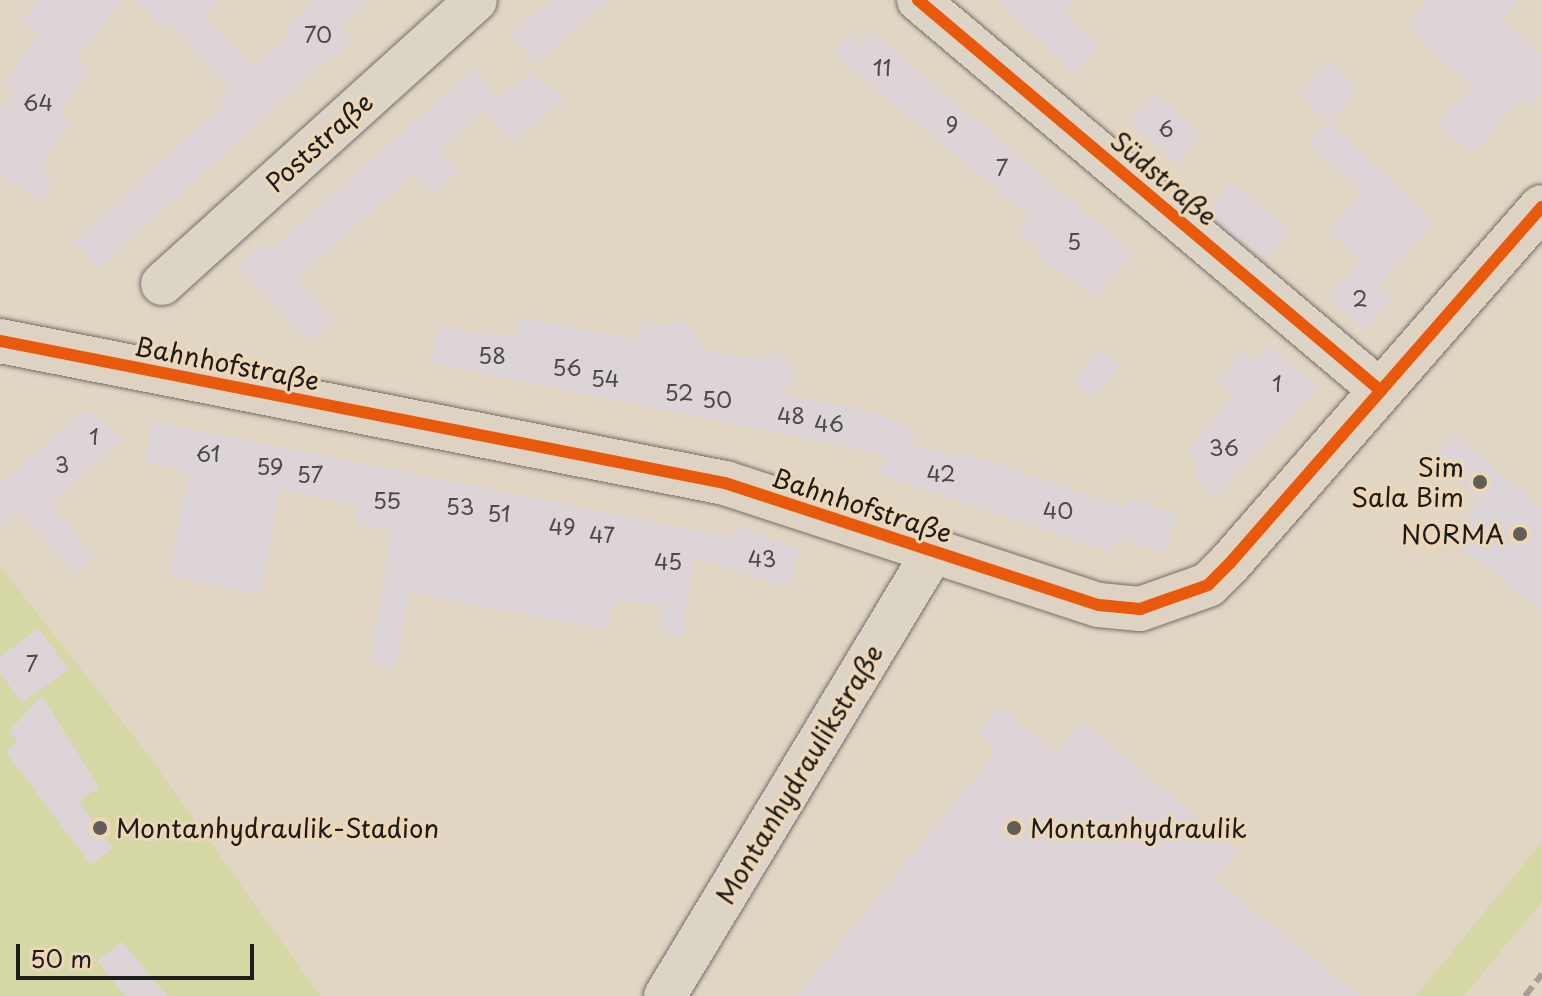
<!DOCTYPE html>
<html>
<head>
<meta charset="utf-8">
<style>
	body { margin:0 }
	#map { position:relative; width:1542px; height:996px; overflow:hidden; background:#e1d5c4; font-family:"Playpen Sans",sans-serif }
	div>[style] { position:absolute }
	.green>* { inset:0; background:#d5d7a5 }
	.building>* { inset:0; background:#dcd4d6 }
	.roads { filter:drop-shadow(0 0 2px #756f68) drop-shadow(0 0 2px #756f68) }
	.minor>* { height:42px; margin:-21px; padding:0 21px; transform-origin:21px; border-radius:21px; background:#ddd4c8 }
	.major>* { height:44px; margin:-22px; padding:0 22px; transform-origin:22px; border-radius:22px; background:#ded3c2 }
	.rail>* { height:6px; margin-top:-3px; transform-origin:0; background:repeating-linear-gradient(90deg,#a69f96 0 12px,transparent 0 18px) }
	.cycleway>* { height:12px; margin:-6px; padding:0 6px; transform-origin:6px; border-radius:6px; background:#e8590c }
	.dots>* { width:22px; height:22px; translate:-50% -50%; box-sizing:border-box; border:4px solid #eed7b7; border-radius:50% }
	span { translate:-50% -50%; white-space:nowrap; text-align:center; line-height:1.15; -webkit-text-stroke:6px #eed7b7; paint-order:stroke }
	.number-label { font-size:22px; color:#4c4a4a }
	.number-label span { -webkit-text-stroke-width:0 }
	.street-label { font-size:26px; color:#1c1c1c }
	.poi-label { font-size:26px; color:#1c1c1c }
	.right { translate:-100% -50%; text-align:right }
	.left { translate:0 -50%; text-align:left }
	.scale { position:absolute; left:16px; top:944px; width:238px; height:36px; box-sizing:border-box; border:4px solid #1c1c1c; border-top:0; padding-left:10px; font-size:24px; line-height:28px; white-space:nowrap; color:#1c1c1c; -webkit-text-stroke:6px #eed7b7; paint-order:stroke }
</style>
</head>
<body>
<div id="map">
	<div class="green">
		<i style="clip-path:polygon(0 566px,149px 756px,320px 996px,0 996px)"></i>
		<i style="clip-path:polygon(1542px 842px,1542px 901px,1464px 996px,1416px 996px)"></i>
	</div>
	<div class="building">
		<i style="clip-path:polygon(37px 0,122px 0,76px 58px,88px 67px,61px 115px,71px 122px,40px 168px,56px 179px,40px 202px,0 175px,0 110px,15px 88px,5px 81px,39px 33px,22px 21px)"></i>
		<i style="clip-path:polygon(136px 0,220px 0,204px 15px,252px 68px,290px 36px,283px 28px,315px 0,370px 0,341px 27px,355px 43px,333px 54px,98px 269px,74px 242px,226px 102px,221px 97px,230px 89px,169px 22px,162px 29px)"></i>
		<i style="clip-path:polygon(551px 0,609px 0,535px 63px,510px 34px)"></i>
		<i style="clip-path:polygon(997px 0,1073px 0,1062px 13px,1100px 46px,1075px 74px)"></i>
		<i style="clip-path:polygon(1427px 0,1518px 0,1502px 20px,1542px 54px,1542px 94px,1531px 107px,1520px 98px,1473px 154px,1438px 124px,1471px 86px,1405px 26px)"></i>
		<i style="clip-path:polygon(851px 32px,863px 42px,872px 32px,1133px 253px,1095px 298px,1036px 255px,1040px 250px,1018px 231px,1031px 217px,833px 54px)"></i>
		<i style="clip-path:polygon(1328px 61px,1358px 89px,1329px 121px,1298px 94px)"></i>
		<i style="clip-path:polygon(475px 67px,497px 99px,530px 72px,565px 98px,513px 143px,485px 110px,439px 151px,458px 172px,432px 194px,414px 174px,297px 278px,334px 320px,309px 342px,236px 266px,264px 241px,271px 249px)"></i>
		<i style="clip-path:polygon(1154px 93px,1202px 134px,1178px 163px,1129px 122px)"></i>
		<i style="clip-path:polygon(1329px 121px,1433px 222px,1378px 286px,1392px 298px,1365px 330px,1328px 298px,1361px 259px,1328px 231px,1362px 192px,1308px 144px)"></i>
		<i style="clip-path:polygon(1232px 182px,1290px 231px,1265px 261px,1206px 212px)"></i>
		<i style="clip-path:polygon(521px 318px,634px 339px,646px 318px,660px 326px,682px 322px,708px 351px,766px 360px,774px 352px,797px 374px,779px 393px,872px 412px,916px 431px,912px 443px,961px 459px,966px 453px,1127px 508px,1130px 498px,1178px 515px,1165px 553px,1128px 541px,1115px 542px,1111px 553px,880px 474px,886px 455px,431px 363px,438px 326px,517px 339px)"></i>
		<i style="clip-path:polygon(1268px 345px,1318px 388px,1215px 497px,1193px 478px,1198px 462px,1187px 452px,1233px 394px,1216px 380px,1241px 350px,1254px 361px)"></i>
		<i style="clip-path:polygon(1100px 349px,1120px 366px,1094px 397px,1074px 379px)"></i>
		<i style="clip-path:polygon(86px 408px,122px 439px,50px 504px,95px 557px,75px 574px,19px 511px,0 528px,0 484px)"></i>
		<i style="clip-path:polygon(153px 421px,733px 538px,737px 526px,801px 549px,787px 589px,694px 556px,682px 637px,658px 632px,664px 605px,614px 600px,609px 630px,410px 592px,394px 668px,370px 663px,391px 531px,354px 524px,357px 506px,280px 490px,260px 593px,169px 576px,189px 472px,145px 463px)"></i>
		<i style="clip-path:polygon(1453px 433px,1542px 508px,1542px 610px,1448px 539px,1480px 500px,1430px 460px)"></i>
		<i style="clip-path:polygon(38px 628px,69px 669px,22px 703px,0 673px,0 657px)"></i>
		<i style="clip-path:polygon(42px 696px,99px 787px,79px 802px,113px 848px,91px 865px,5px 751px,18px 742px,9px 731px)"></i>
		<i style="clip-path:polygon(1000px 707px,1056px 753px,1081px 723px,1122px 755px,1238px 850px,1214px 879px,1360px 996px,797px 996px,997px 750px,978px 734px)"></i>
		<i style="clip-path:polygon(122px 941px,167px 996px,125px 996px,97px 961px)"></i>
	</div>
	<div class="roads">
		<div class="minor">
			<i style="left:918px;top:0;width:606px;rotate:40.18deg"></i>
			<i style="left:162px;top:284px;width:423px;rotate:-42.1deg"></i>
			<i style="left:665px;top:996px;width:519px;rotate:-58.88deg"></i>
		</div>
		<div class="major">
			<i style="left:0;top:341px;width:739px;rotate:11.08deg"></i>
			<i style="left:725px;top:483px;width:393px;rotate:18.1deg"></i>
			<i style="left:1099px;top:605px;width:41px;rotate:5.6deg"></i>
			<i style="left:1140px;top:609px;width:72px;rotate:-19.4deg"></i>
			<i style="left:1208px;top:585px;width:31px;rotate:-45deg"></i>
			<i style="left:1230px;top:563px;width:473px;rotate:-48.8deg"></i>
		</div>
	</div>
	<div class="rail">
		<i style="left:1525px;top:996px;width:28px;rotate:-52deg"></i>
	</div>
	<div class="cycleway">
		<i style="left:918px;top:0;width:606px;rotate:40.18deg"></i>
		<i style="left:0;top:341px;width:739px;rotate:11.08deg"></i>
		<i style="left:725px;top:483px;width:393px;rotate:18.1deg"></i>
		<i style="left:1099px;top:605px;width:41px;rotate:5.6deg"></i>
		<i style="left:1140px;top:609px;width:72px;rotate:-19.4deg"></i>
		<i style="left:1208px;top:585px;width:31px;rotate:-45deg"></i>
		<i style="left:1230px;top:563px;width:473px;rotate:-48.8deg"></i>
	</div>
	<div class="dots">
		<i style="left:1480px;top:482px;background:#615d57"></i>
		<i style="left:1520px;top:534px;background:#615d57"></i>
		<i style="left:100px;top:828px;background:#615d57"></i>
		<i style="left:1014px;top:828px;background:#615d57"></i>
	</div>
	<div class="number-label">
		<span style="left:318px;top:34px">70</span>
		<span style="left:882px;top:67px">11</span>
		<span style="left:38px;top:102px">64</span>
		<span style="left:952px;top:124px">9</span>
		<span style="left:1166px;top:128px">6</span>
		<span style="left:1002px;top:167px">7</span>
		<span style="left:1074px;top:241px">5</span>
		<span style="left:1360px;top:298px">2</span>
		<span style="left:492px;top:355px">58</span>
		<span style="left:567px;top:367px">56</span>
		<span style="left:605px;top:378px">54</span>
		<span style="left:1277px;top:383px">1</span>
		<span style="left:679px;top:392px">52</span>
		<span style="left:717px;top:399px">50</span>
		<span style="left:791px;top:415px">48</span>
		<span style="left:829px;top:423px">46</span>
		<span style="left:94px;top:436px">1</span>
		<span style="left:1224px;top:447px">36</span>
		<span style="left:208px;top:453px">61</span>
		<span style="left:62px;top:464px">3</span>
		<span style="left:270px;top:466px">59</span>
		<span style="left:941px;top:473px">42</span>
		<span style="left:310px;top:474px">57</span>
		<span style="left:387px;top:500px">55</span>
		<span style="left:460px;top:506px">53</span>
		<span style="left:1058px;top:510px">40</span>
		<span style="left:499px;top:513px">51</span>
		<span style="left:562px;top:526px">49</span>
		<span style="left:602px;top:534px">47</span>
		<span style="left:762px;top:558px">43</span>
		<span style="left:668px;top:561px">45</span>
		<span style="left:32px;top:663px">7</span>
	</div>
	<div class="street-label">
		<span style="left:319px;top:142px;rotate:-42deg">Poststraße</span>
		<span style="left:1164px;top:178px;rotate:40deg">Südstraße</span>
		<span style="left:227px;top:363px;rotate:11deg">Bahnhofstraße</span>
		<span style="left:862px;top:505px;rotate:18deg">Bahnhofstraße</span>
		<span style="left:799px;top:774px;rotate:-59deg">Montanhydraulikstraße</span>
	</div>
	<div class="poi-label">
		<span class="right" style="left:1464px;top:482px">Sim<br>Sala Bim</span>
		<span class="right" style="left:1504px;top:534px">NORMA</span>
		<span class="left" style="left:116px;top:828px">Montanhydraulik-Stadion</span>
		<span class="left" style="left:1030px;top:828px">Montanhydraulik</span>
	</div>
	<div class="scale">50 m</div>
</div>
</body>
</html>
